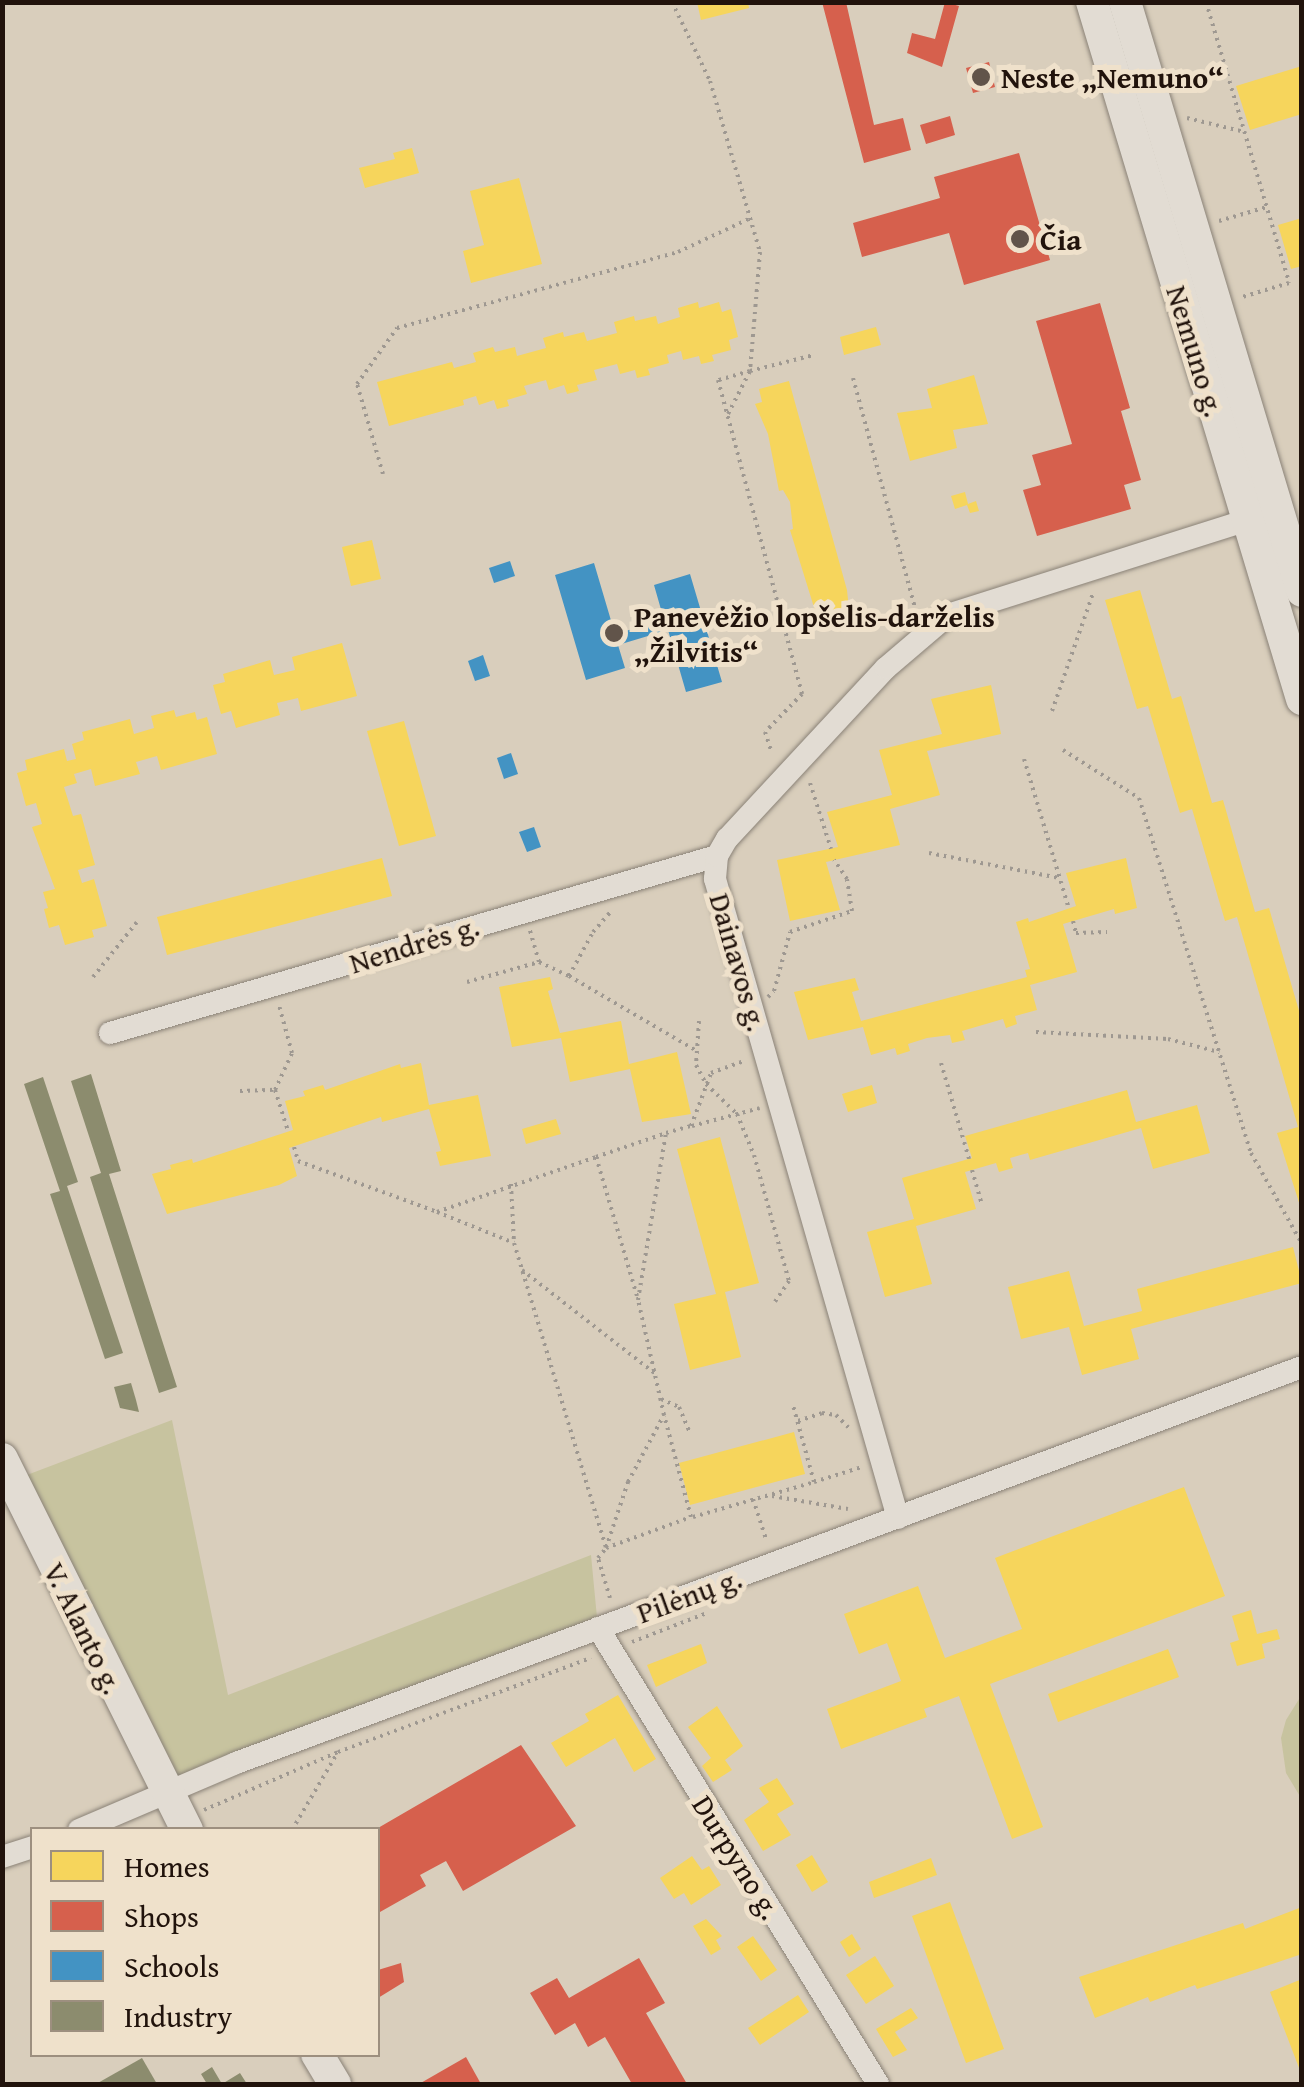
<!DOCTYPE html>
<html>
<head>
<meta charset="utf-8">
<style>
	body { margin:0 }
	#map { position:relative; width:1304px; height:2087px; overflow:hidden; background:#d9cebc; font-family:"Gentium Book Plus",serif }
	div>[style] { position:absolute }
	.green>* { inset:0; background:#c7c39f }
	.homes>* { inset:0; background:#f6d55c }
	.shops>* { inset:0; background:#d6604d }
	.schools>* { inset:0; background:#4393c3 }
	.industry>* { inset:0; background:#8c8c6e }
	.path>* { height:4px; margin-top:-2px; transform-origin:0; background:repeating-linear-gradient(90deg,#9e9891 0 2.5px,transparent 0 7.5px) }
	.roads { filter:drop-shadow(0 0 2px #8a8277) drop-shadow(0 0 2px #8a8277) }
	.street>* { height:22px; margin:-11px; padding:0 11px; transform-origin:11px; border-radius:11px; background:#e2dcd3 }
	.secondary>* { height:32px; margin:-16px; padding:0 16px; transform-origin:16px; border-radius:16px; background:#e2dcd3 }
	.dots>* { width:28px; height:28px; translate:-50% -50%; box-sizing:border-box; border:5px solid #efe1cb; border-radius:50% }
	span { translate:-50% -50%; white-space:nowrap; text-align:center; line-height:1.15; -webkit-text-stroke:10px #efe1cb; paint-order:stroke }
	.poi-label { font-size:30px; color:#21130c; font-weight:700 }
	.left { translate:0 -50%; text-align:left }
	.street-label { font-size:30px; color:#21130c }
	.frame { position:absolute; inset:0; border:5px solid #21130c; pointer-events:none }
	.legend { position:absolute; left:30px; top:1827px; width:350px; height:230px; box-sizing:border-box; background:#efe1cb; border:2px solid #9d8f7f; margin:0; padding:12px 18px; list-style:none; font-size:30px; color:#21130c }
	.legend li { display:flex; align-items:center; gap:20px; height:50px }
	.legend b { width:50px; border:2px solid #9d8f7f }
</style>
</head>
<body>
<div id="map">
	<div class="green">
		<i style="clip-path:polygon(172px 1420px,228px 1695px,591px 1555px,598px 1628px,168px 1795px,11px 1481px)"></i>
		<i style="clip-path:polygon(1301px 1696px,1301px 1798px,1286px 1773px,1281px 1738px,1286px 1720px)"></i>
	</div>
	<div class="homes">
		<i style="clip-path:polygon(697px 2px,748px 2px,749px 8px,701px 20px)"></i>
		<i style="clip-path:polygon(1302px 66px,1302px 114px,1250px 130px,1236px 86px)"></i>
		<i style="clip-path:polygon(412px 148px,419px 173px,365px 188px,359px 168px,395px 159px,393px 153px)"></i>
		<i style="clip-path:polygon(519px 178px,542px 264px,471px 283px,463px 251px,484px 245px,470px 191px)"></i>
		<i style="clip-path:polygon(1302px 218px,1302px 266px,1291px 269px,1278px 225px)"></i>
		<i style="clip-path:polygon(698px 302px,699px 308px,719px 302px,722px 312px,731px 309px,738px 337px,729px 340px,731px 350px,712px 355px,714px 361px,701px 364px,699px 356px,683px 360px,681px 351px,667px 355px,669px 363px,648px 369px,650px 375px,637px 378px,635px 370px,620px 374px,617px 364px,594px 370px,597px 380px,577px 385px,579px 391px,567px 394px,564px 385px,549px 390px,546px 380px,524px 386px,527px 394px,507px 400px,509px 406px,497px 409px,494px 400px,479px 405px,476px 396px,463px 400px,464px 405px,389px 426px,377px 382px,452px 362px,454px 368px,476px 362px,473px 353px,493px 347px,495px 352px,515px 347px,517px 356px,546px 348px,543px 338px,563px 332px,564px 337px,584px 332px,587px 341px,617px 333px,614px 322px,634px 316px,635px 321px,656px 316px,658px 324px,680px 317px,678px 308px)"></i>
		<i style="clip-path:polygon(876px 327px,881px 345px,844px 355px,840px 337px)"></i>
		<i style="clip-path:polygon(974px 375px,988px 424px,953px 430px,957px 448px,910px 461px,897px 413px,932px 408px,927px 389px)"></i>
		<i style="clip-path:polygon(789px 381px,847px 590px,849px 609px,817px 617px,790px 530px,793px 529px,790px 502px,783px 490px,779px 491px,768px 434px,755px 404px,762px 402px,759px 389px)"></i>
		<i style="clip-path:polygon(965px 492px,968px 504px,976px 501px,979px 511px,970px 513px,967px 505px,955px 509px,951px 496px)"></i>
		<i style="clip-path:polygon(372px 540px,381px 579px,351px 586px,342px 547px)"></i>
		<i style="clip-path:polygon(1140px 590px,1172px 699px,1181px 696px,1212px 803px,1223px 800px,1255px 912px,1269px 908px,1302px 1021px,1302px 1212px,1277px 1133px,1298px 1127px,1237px 917px,1225px 921px,1192px 809px,1180px 813px,1148px 706px,1137px 709px,1105px 600px)"></i>
		<i style="clip-path:polygon(342px 643px,357px 696px,301px 711px,298px 698px,277px 703px,280px 715px,236px 728px,231px 711px,221px 714px,213px 685px,225px 682px,223px 674px,270px 660px,274px 675px,295px 670px,292px 657px)"></i>
		<i style="clip-path:polygon(991px 685px,1001px 734px,927px 751px,940px 795px,890px 809px,900px 845px,826px 862px,840px 910px,790px 921px,777px 860px,838px 847px,827px 812px,892px 795px,879px 750px,942px 734px,931px 699px)"></i>
		<i style="clip-path:polygon(174px 710px,176px 717px,195px 712px,197px 720px,207px 717px,217px 754px,161px 770px,157px 756px,136px 762px,140px 774px,95px 786px,91px 769px,74px 774px,77px 783px,64px 787px,73px 816px,81px 814px,95px 865px,78px 870px,82px 883px,94px 879px,107px 926px,92px 930px,94px 937px,65px 945px,59px 925px,49px 928px,44px 909px,48px 908px,43px 892px,55px 889px,32px 827px,42px 824px,36px 803px,26px 806px,17px 773px,27px 770px,25px 760px,64px 749px,67px 761px,76px 759px,72px 744px,84px 740px,82px 732px,130px 719px,134px 734px,154px 728px,151px 716px)"></i>
		<i style="clip-path:polygon(404px 721px,436px 836px,399px 846px,367px 731px)"></i>
		<i style="clip-path:polygon(382px 858px,392px 896px,167px 955px,157px 917px)"></i>
		<i style="clip-path:polygon(1126px 858px,1137px 908px,1115px 914px,1114px 909px,1063px 924px,1077px 972px,1030px 985px,1037px 1010px,1015px 1016px,1017px 1024px,1006px 1028px,1003px 1019px,962px 1031px,965px 1040px,952px 1043px,950px 1035px,927px 1038px,908px 1044px,910px 1051px,897px 1055px,895px 1048px,871px 1055px,863px 1027px,808px 1040px,794px 992px,855px 978px,859px 990px,852px 992px,861px 1021px,1027px 977px,1025px 970px,1030px 969px,1016px 922px,1028px 918px,1029px 922px,1076px 906px,1066px 873px)"></i>
		<i style="clip-path:polygon(550px 977px,553px 989px,548px 991px,560px 1033px,621px 1021px,629px 1064px,677px 1052px,691px 1114px,642px 1122px,630px 1069px,570px 1082px,561px 1038px,512px 1047px,499px 987px)"></i>
		<i style="clip-path:polygon(421px 1063px,429px 1105px,478px 1095px,491px 1156px,440px 1166px,436px 1152px,441px 1151px,429px 1109px,382px 1122px,381px 1117px,289px 1148px,297px 1176px,279px 1185px,167px 1214px,152px 1174px,171px 1169px,170px 1165px,192px 1159px,193px 1163px,293px 1130px,285px 1101px,305px 1096px,303px 1091px,323px 1085px,325px 1090px,400px 1064px,401px 1068px)"></i>
		<i style="clip-path:polygon(872px 1085px,877px 1103px,848px 1112px,842px 1094px)"></i>
		<i style="clip-path:polygon(1127px 1090px,1136px 1122px,1197px 1105px,1210px 1153px,1153px 1169px,1141px 1128px,1030px 1160px,1028px 1153px,1010px 1158px,1013px 1168px,999px 1172px,996px 1163px,965px 1172px,976px 1209px,916px 1226px,932px 1284px,885px 1297px,867px 1232px,914px 1219px,902px 1178px,972px 1158px,965px 1136px)"></i>
		<i style="clip-path:polygon(556px 1119px,561px 1134px,526px 1144px,522px 1129px)"></i>
		<i style="clip-path:polygon(720px 1137px,759px 1283px,725px 1292px,741px 1357px,690px 1370px,674px 1304px,716px 1294px,677px 1149px)"></i>
		<i style="clip-path:polygon(1293px 1247px,1302px 1283px,1131px 1329px,1139px 1359px,1082px 1375px,1069px 1327px,1021px 1339px,1008px 1287px,1069px 1271px,1084px 1326px,1142px 1311px,1137px 1289px)"></i>
		<i style="clip-path:polygon(794px 1432px,805px 1474px,690px 1505px,679px 1463px)"></i>
		<i style="clip-path:polygon(1184px 1487px,1225px 1596px,990px 1684px,1043px 1827px,1012px 1839px,959px 1696px,924px 1709px,927px 1717px,841px 1749px,827px 1709px,901px 1681px,887px 1643px,859px 1654px,844px 1614px,918px 1586px,945px 1658px,1022px 1629px,995px 1558px)"></i>
		<i style="clip-path:polygon(1251px 1610px,1257px 1634px,1277px 1629px,1280px 1639px,1262px 1644px,1265px 1658px,1237px 1666px,1230px 1643px,1239px 1640px,1232px 1616px)"></i>
		<i style="clip-path:polygon(701px 1644px,707px 1663px,656px 1687px,647px 1665px)"></i>
		<i style="clip-path:polygon(1168px 1649px,1179px 1677px,1058px 1722px,1048px 1694px)"></i>
		<i style="clip-path:polygon(618px 1695px,656px 1759px,634px 1772px,615px 1738px,566px 1767px,551px 1743px,589px 1721px,585px 1714px)"></i>
		<i style="clip-path:polygon(717px 1706px,743px 1746px,725px 1760px,732px 1770px,713px 1782px,702px 1766px,711px 1758px,688px 1727px)"></i>
		<i style="clip-path:polygon(777px 1778px,794px 1804px,777px 1814px,791px 1835px,763px 1851px,744px 1820px,769px 1802px,759px 1788px)"></i>
		<i style="clip-path:polygon(812px 1855px,828px 1882px,812px 1892px,796px 1865px)"></i>
		<i style="clip-path:polygon(692px 1856px,702px 1870px,709px 1866px,721px 1885px,691px 1905px,684px 1893px,674px 1899px,660px 1878px)"></i>
		<i style="clip-path:polygon(931px 1858px,937px 1875px,874px 1898px,869px 1882px)"></i>
		<i style="clip-path:polygon(950px 1902px,1004px 2049px,966px 2063px,912px 1916px)"></i>
		<i style="clip-path:polygon(1302px 1907px,1302px 1954px,1197px 1989px,1195px 1985px,1150px 2002px,1148px 1997px,1095px 2018px,1079px 1977px,1243px 1923px,1245px 1929px)"></i>
		<i style="clip-path:polygon(706px 1919px,722px 1936px,716px 1940px,721px 1949px,711px 1955px,693px 1926px)"></i>
		<i style="clip-path:polygon(852px 1934px,861px 1949px,849px 1957px,840px 1942px)"></i>
		<i style="clip-path:polygon(753px 1936px,777px 1970px,761px 1981px,737px 1947px)"></i>
		<i style="clip-path:polygon(875px 1956px,894px 1986px,866px 2004px,846px 1975px)"></i>
		<i style="clip-path:polygon(1302px 1979px,1302px 2073px,1301px 2073px,1270px 1992px)"></i>
		<i style="clip-path:polygon(798px 1995px,809px 2012px,760px 2045px,748px 2028px)"></i>
		<i style="clip-path:polygon(911px 2008px,918px 2018px,895px 2032px,907px 2050px,893px 2057px,876px 2029px)"></i>
	</div>
	<div class="shops">
		<i style="clip-path:polygon(822px 2px,846px 2px,874px 125px,903px 118px,911px 150px,864px 163px)"></i>
		<i style="clip-path:polygon(945px 2px,959px 6px,942px 67px,907px 53px,912px 33px,935px 39px)"></i>
		<i style="clip-path:polygon(989px 62px,995px 87px,973px 93px,966px 68px)"></i>
		<i style="clip-path:polygon(950px 116px,955px 135px,926px 144px,920px 125px)"></i>
		<i style="clip-path:polygon(1019px 153px,1050px 260px,964px 285px,949px 233px,862px 257px,853px 223px,940px 198px,934px 177px)"></i>
		<i style="clip-path:polygon(1100px 303px,1130px 408px,1121px 411px,1141px 480px,1124px 485px,1131px 509px,1037px 536px,1023px 490px,1041px 485px,1032px 455px,1072px 444px,1036px 321px)"></i>
		<i style="clip-path:polygon(521px 1745px,576px 1826px,463px 1891px,446px 1861px,420px 1875px,426px 1886px,380px 1912px,378px 1828px)"></i>
		<i style="clip-path:polygon(639px 1958px,665px 2003px,646px 2013px,687px 2084px,632px 2084px,605px 2037px,588px 2047px,575px 2023px,555px 2035px,530px 1993px,557px 1978px,569px 1998px)"></i>
		<i style="clip-path:polygon(401px 1963px,404px 1982px,378px 1998px,378px 1970px)"></i>
		<i style="clip-path:polygon(466px 2057px,481px 2084px,419px 2084px)"></i>
	</div>
	<div class="schools">
		<i style="clip-path:polygon(510px 561px,515px 576px,494px 583px,489px 568px)"></i>
		<i style="clip-path:polygon(594px 563px,615px 634px,664px 620px,654px 585px,690px 574px,722px 682px,686px 692px,668px 630px,618px 645px,625px 668px,586px 680px,555px 575px)"></i>
		<i style="clip-path:polygon(483px 655px,490px 676px,475px 681px,468px 661px)"></i>
		<i style="clip-path:polygon(511px 753px,518px 774px,504px 779px,497px 758px)"></i>
		<i style="clip-path:polygon(534px 827px,541px 847px,527px 852px,519px 832px)"></i>
	</div>
	<div class="industry">
		<i style="clip-path:polygon(91px 1074px,121px 1171px,109px 1174px,177px 1387px,159px 1393px,90px 1177px,101px 1173px,71px 1081px)"></i>
		<i style="clip-path:polygon(43px 1077px,78px 1182px,67px 1186px,123px 1353px,105px 1359px,50px 1194px,60px 1191px,24px 1084px)"></i>
		<i style="clip-path:polygon(131px 1383px,136px 1400px,139px 1412px,120px 1408px,114px 1387px)"></i>
		<i style="clip-path:polygon(142px 2058px,157px 2084px,96px 2084px)"></i>
		<i style="clip-path:polygon(212px 2067px,222px 2084px,240px 2073px,247px 2084px,207px 2084px,201px 2074px)"></i>
	</div>
	<div class="path">
		<i style="left:672px;top:2px;width:88px;rotate:64.3deg"></i>
		<i style="left:710px;top:81px;width:178px;rotate:73.7deg"></i>
		<i style="left:760px;top:252px;width:119px;rotate:94.8deg"></i>
		<i style="left:750px;top:371px;width:66px;rotate:-14deg"></i>
		<i style="left:1206px;top:2px;width:293px;rotate:73.5deg"></i>
		<i style="left:1289px;top:283px;width:49px;rotate:163.4deg"></i>
		<i style="left:1178px;top:84px;width:50px;rotate:-17.4deg"></i>
		<i style="left:1187px;top:118px;width:60px;rotate:13.6deg"></i>
		<i style="left:1219px;top:221px;width:50px;rotate:-16.3deg"></i>
		<i style="left:853px;top:378px;width:245px;rotate:74.9deg"></i>
		<i style="left:728px;top:414px;width:48px;rotate:-62.9deg"></i>
		<i style="left:750px;top:371px;width:33px;rotate:164deg"></i>
		<i style="left:718px;top:380px;width:325px;rotate:75deg"></i>
		<i style="left:802px;top:694px;width:53px;rotate:134.2deg"></i>
		<i style="left:765px;top:732px;width:22px;rotate:72deg"></i>
		<i style="left:383px;top:474px;width:94px;rotate:-106.1deg"></i>
		<i style="left:357px;top:384px;width:69px;rotate:-54.5deg"></i>
		<i style="left:397px;top:328px;width:291px;rotate:-15.1deg"></i>
		<i style="left:678px;top:252px;width:81px;rotate:-25deg"></i>
		<i style="left:1052px;top:711px;width:125px;rotate:-70.8deg"></i>
		<i style="left:1063px;top:750px;width:90px;rotate:32.3deg"></i>
		<i style="left:1139px;top:798px;width:372px;rotate:72.5deg"></i>
		<i style="left:1251px;top:1153px;width:104px;rotate:60.7deg"></i>
		<i style="left:1024px;top:759px;width:157px;rotate:73.3deg"></i>
		<i style="left:810px;top:783px;width:69px;rotate:72.3deg"></i>
		<i style="left:929px;top:853px;width:133px;rotate:10.8deg"></i>
		<i style="left:1073px;top:921px;width:12px;rotate:76deg"></i>
		<i style="left:1076px;top:933px;width:31px;rotate:-2deg"></i>
		<i style="left:539px;top:962px;width:33px;rotate:25deg"></i>
		<i style="left:569px;top:976px;width:50px;rotate:-61.4deg"></i>
		<i style="left:593px;top:932px;width:28px;rotate:-49deg"></i>
		<i style="left:569px;top:976px;width:148px;rotate:30.4deg"></i>
		<i style="left:93px;top:977px;width:70px;rotate:-51.3deg"></i>
		<i style="left:467px;top:982px;width:75px;rotate:-15.5deg"></i>
		<i style="left:539px;top:962px;width:33px;rotate:-106deg"></i>
		<i style="left:768px;top:997px;width:8px;rotate:-45deg"></i>
		<i style="left:774px;top:991px;width:61px;rotate:-74.8deg"></i>
		<i style="left:790px;top:932px;width:65px;rotate:-18.7deg"></i>
		<i style="left:852px;top:911px;width:32px;rotate:-99deg"></i>
		<i style="left:847px;top:879px;width:23px;rotate:-124deg"></i>
		<i style="left:699px;top:1021px;width:44px;rotate:93.9deg"></i>
		<i style="left:696px;top:1065px;width:21px;rotate:62deg"></i>
		<i style="left:706px;top:1084px;width:43px;rotate:44.1deg"></i>
		<i style="left:737px;top:1114px;width:44px;rotate:67.5deg"></i>
		<i style="left:754px;top:1155px;width:131px;rotate:74.5deg"></i>
		<i style="left:789px;top:1281px;width:25px;rotate:124deg"></i>
		<i style="left:1036px;top:1032px;width:132px;rotate:3deg"></i>
		<i style="left:1168px;top:1039px;width:53px;rotate:14.3deg"></i>
		<i style="left:941px;top:1063px;width:100px;rotate:73.7deg"></i>
		<i style="left:275px;top:1090px;width:41px;rotate:-65.3deg"></i>
		<i style="left:292px;top:1053px;width:50px;rotate:-105.2deg"></i>
		<i style="left:240px;top:1091px;width:35px;rotate:-2deg"></i>
		<i style="left:275px;top:1090px;width:43px;rotate:72.4deg"></i>
		<i style="left:692px;top:1126px;width:70px;rotate:-14.8deg"></i>
		<i style="left:294px;top:1147px;width:15px;rotate:74deg"></i>
		<i style="left:298px;top:1161px;width:148px;rotate:20.1deg"></i>
		<i style="left:437px;top:1212px;width:168px;rotate:-19.1deg"></i>
		<i style="left:972px;top:1170px;width:37px;rotate:74deg"></i>
		<i style="left:511px;top:1184px;width:59px;rotate:87.1deg"></i>
		<i style="left:437px;top:1212px;width:83px;rotate:21.9deg"></i>
		<i style="left:514px;top:1243px;width:319px;rotate:73.2deg"></i>
		<i style="left:606px;top:1548px;width:90px;rotate:-20deg"></i>
		<i style="left:691px;top:1517px;width:106px;rotate:-104.8deg"></i>
		<i style="left:522px;top:1270px;width:171px;rotate:37.9deg"></i>
		<i style="left:637px;top:1296px;width:145px;rotate:-106.4deg"></i>
		<i style="left:596px;top:1157px;width:74px;rotate:-18.9deg"></i>
		<i style="left:661px;top:1399px;width:20px;rotate:24deg"></i>
		<i style="left:679px;top:1407px;width:26px;rotate:67deg"></i>
		<i style="left:798px;top:1421px;width:25px;rotate:-18deg"></i>
		<i style="left:822px;top:1413px;width:14px;rotate:8deg"></i>
		<i style="left:836px;top:1415px;width:20px;rotate:45deg"></i>
		<i style="left:814px;top:1482px;width:50px;rotate:-17.4deg"></i>
		<i style="left:772px;top:1496px;width:77px;rotate:9.7deg"></i>
		<i style="left:753px;top:1499px;width:42px;rotate:72deg"></i>
		<i style="left:693px;top:1517px;width:126px;rotate:-16.1deg"></i>
		<i style="left:814px;top:1482px;width:80px;rotate:-105.3deg"></i>
		<i style="left:610px;top:1598px;width:42px;rotate:-106.7deg"></i>
		<i style="left:598px;top:1558px;width:13px;rotate:-51deg"></i>
		<i style="left:606px;top:1548px;width:70px;rotate:-71.6deg"></i>
		<i style="left:628px;top:1482px;width:76px;rotate:-61.8deg"></i>
		<i style="left:664px;top:1415px;width:118px;rotate:-102.7deg"></i>
		<i style="left:638px;top:1300px;width:169px;rotate:-80.5deg"></i>
		<i style="left:666px;top:1133px;width:26px;rotate:-16deg"></i>
		<i style="left:691px;top:1126px;width:57px;rotate:-69.3deg"></i>
		<i style="left:711px;top:1073px;width:37px;rotate:-20deg"></i>
		<i style="left:632px;top:1642px;width:80px;rotate:-21.1deg"></i>
		<i style="left:204px;top:1810px;width:146px;rotate:-23.4deg"></i>
		<i style="left:338px;top:1752px;width:270px;rotate:-20.4deg"></i>
		<i style="left:292px;top:1830px;width:91px;rotate:-59.5deg"></i>
	</div>
	<div class="roads">
		<div class="street">
			<i style="left:110px;top:1033px;width:632px;rotate:-16.26deg"></i>
			<i style="left:898px;top:1518px;width:665px;rotate:-105.98deg"></i>
			<i style="left:715px;top:879px;width:23px;rotate:-85deg"></i>
			<i style="left:717px;top:856px;width:20px;rotate:-60deg"></i>
			<i style="left:727px;top:839px;width:233px;rotate:-47.1deg"></i>
			<i style="left:886px;top:668px;width:82px;rotate:-40.5deg"></i>
			<i style="left:948px;top:615px;width:314px;rotate:-17.6deg"></i>
			<i style="left:598px;top:1628px;width:535px;rotate:58.45deg"></i>
			<i style="left:79px;top:1830px;width:171px;rotate:-23.1deg"></i>
			<i style="left:236px;top:1763px;width:1137px;rotate:-20.38deg"></i>
			<i style="left:2px;top:1857px;width:32px;rotate:-18deg"></i>
		</div>
		<div class="secondary">
			<i style="left:1092px;top:2px;width:728px;rotate:73.23deg"></i>
			<i style="left:1125px;top:2px;width:615px;rotate:73.27deg"></i>
			<i style="left:2px;top:1459px;width:415px;rotate:63.5deg"></i>
			<i style="left:317px;top:2054px;width:35px;rotate:59deg"></i>
		</div>
	</div>
	<div class="dots">
		<i style="left:981px;top:77px;background:#61544a"></i>
		<i style="left:1020px;top:239px;background:#61544a"></i>
		<i style="left:614px;top:633px;background:#61544a"></i>
	</div>
	<div class="poi-label">
		<span class="left" style="left:1001px;top:77px">Neste „Nemuno“</span>
		<span class="left" style="left:1040px;top:239px">Čia</span>
		<span class="left" style="left:634px;top:633px">Panevėžio lopšelis-darželis<br>„Žilvitis“</span>
	</div>
	<div class="street-label">
		<span style="left:1196px;top:351px;rotate:73deg">Nemuno g.</span>
		<span style="left:414px;top:944px;rotate:-17deg">Nendrės g.</span>
		<span style="left:739px;top:962px;rotate:74deg">Dainavos g.</span>
		<span style="left:689px;top:1595px;rotate:-20deg">Pilėnų g.</span>
		<span style="left:84px;top:1628px;rotate:64deg">V. Alanto g.</span>
		<span style="left:737px;top:1857px;rotate:58deg">Durpyno g.</span>
	</div>
	<div class="frame"></div>
	<ul class="legend">
	<li><b style="height:28px;background:#f6d55c"></b>Homes</li>
	<li><b style="height:28px;background:#d6604d"></b>Shops</li>
	<li><b style="height:28px;background:#4393c3"></b>Schools</li>
	<li><b style="height:28px;background:#8c8c6e"></b>Industry</li>
	</ul>
</div>
</body>
</html>
